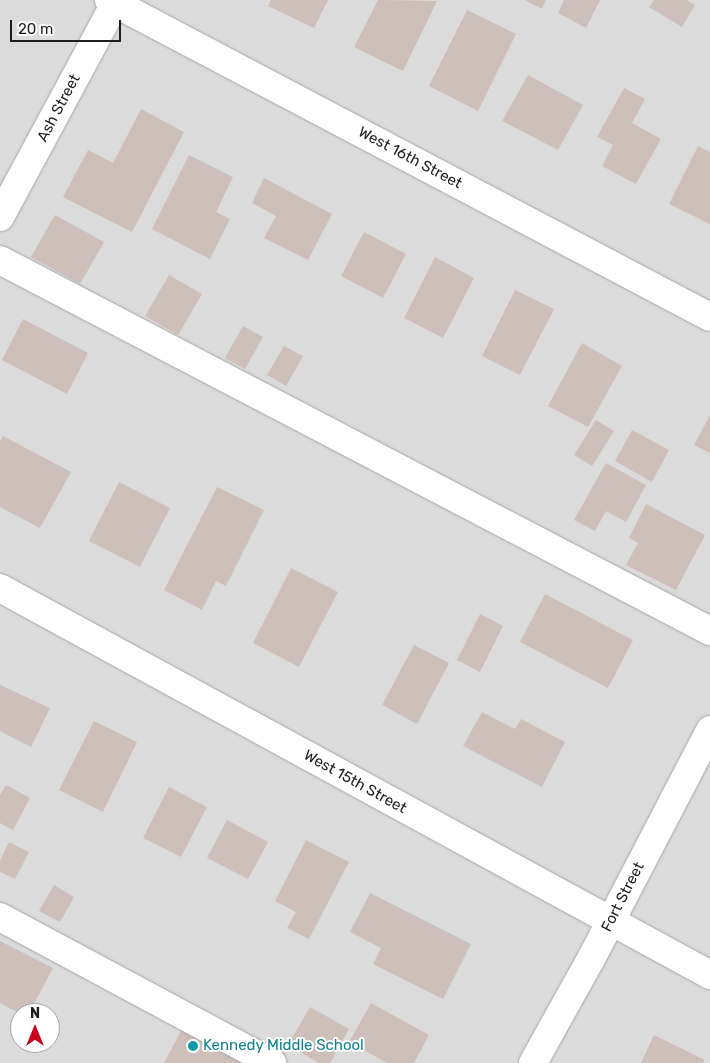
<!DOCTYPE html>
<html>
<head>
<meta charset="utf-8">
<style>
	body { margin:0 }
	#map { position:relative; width:710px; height:1063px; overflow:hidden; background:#f0eae3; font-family:Rubik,sans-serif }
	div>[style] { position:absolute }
	.residential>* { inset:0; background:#dcdbdb }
	.building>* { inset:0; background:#cdbfb9 }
	.roads { filter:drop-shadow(0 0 1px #a5a5a5) drop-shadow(0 0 1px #a5a5a5) }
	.minor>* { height:28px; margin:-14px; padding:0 14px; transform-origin:14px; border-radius:14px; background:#fff }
	.dots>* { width:14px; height:14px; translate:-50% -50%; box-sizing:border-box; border:2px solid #fff; border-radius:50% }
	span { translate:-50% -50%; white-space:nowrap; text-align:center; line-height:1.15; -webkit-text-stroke:4px #fff; paint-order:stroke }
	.street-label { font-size:15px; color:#1e1e1e }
	.culture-label { font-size:15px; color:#0d838f }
	.left { translate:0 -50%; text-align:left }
	.north { position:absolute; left:10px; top:1003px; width:50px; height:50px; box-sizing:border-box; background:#fff; border:1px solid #a5a5a5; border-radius:50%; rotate:0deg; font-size:14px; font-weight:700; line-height:20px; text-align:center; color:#1e1e1e }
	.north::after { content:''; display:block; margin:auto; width:18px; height:22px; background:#cc001c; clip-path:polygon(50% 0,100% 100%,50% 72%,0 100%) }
	.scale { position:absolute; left:10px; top:20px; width:111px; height:22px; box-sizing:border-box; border:2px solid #1e1e1e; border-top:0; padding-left:6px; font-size:15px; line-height:18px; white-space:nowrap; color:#1e1e1e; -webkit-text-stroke:4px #fff; paint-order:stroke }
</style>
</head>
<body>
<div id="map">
	<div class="residential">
		<i style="clip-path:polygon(evenodd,0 0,710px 0,710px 1063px,0 1063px,0 0,20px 1013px,50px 1013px,50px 1043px,20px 1043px,20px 1013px)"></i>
	</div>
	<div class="building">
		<i style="clip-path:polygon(271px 0,328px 0,314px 28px,268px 6px)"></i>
		<i style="clip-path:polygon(378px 0,437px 1px,403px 71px,354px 47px)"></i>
		<i style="clip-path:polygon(525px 0,546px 0,542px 9px)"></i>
		<i style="clip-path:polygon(564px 0,600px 0,586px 28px,558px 13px)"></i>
		<i style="clip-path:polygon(654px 0,687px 0,695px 5px,682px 27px,649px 7px)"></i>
		<i style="clip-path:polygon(467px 10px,516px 34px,478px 111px,429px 86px)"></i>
		<i style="clip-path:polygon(528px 75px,583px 105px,558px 150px,502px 121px)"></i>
		<i style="clip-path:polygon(624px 88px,645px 99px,632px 123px,661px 139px,636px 184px,602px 166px,613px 145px,597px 137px)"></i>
		<i style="clip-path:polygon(141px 109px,184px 132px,132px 232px,63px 197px,88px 150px,113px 163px)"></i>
		<i style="clip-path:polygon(698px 146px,710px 152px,710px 224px,669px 204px)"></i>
		<i style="clip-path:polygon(189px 155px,233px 177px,216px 212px,230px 219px,210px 259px,152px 229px)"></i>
		<i style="clip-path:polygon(264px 178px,332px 214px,308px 260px,264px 238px,276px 216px,252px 203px)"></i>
		<i style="clip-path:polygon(55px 215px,104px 242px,80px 284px,31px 257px)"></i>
		<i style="clip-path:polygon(364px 232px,406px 254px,383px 298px,341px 276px)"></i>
		<i style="clip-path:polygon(435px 257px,474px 278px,443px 338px,404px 318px)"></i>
		<i style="clip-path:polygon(169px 275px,202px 294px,178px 335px,145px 316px)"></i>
		<i style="clip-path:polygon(515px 290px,554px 309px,520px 375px,482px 356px)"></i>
		<i style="clip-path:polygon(23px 319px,88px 353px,67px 394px,2px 360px)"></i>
		<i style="clip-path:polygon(243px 326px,263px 337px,245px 369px,225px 358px)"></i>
		<i style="clip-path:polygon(582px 343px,622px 366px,588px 427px,548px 406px)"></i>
		<i style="clip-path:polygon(284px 346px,303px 356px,286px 386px,267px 375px)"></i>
		<i style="clip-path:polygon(710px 415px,710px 453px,694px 445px)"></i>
		<i style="clip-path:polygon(596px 420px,614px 431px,592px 466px,574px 455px)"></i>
		<i style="clip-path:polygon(632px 430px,669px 450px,652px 482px,615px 461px)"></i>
		<i style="clip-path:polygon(3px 436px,71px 472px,40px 528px,0 507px,0 441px)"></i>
		<i style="clip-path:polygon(606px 463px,646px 485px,626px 522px,606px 511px,595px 531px,574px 520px)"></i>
		<i style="clip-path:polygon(119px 482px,170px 508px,140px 567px,89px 541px)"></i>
		<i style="clip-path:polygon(217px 487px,264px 510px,226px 586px,216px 581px,202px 610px,164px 590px)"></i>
		<i style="clip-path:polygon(646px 504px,705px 535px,676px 590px,626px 565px,638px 543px,629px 538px)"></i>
		<i style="clip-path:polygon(291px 568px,338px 592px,299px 667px,253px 643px)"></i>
		<i style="clip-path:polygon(545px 594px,633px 640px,608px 688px,520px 642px)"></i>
		<i style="clip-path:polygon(480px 614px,503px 626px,480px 672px,457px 660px)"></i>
		<i style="clip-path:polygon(414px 645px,449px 663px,417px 724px,382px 705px)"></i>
		<i style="clip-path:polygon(0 685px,50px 708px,31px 747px,0 731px)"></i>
		<i style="clip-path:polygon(482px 712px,515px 729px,521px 719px,565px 742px,542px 787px,463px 746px)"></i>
		<i style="clip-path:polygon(94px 721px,137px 742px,103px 812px,59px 790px)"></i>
		<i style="clip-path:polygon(6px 785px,30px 798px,13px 830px,0 823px,0 795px)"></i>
		<i style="clip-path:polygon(169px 787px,207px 807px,181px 857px,143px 838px)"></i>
		<i style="clip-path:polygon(227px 820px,268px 842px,248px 879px,207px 858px)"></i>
		<i style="clip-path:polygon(306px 840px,349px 862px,309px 939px,287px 928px,296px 912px,275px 901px)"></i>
		<i style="clip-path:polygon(9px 842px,29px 852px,15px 879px,0 872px,0 861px)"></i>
		<i style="clip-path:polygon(54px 885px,74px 897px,60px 922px,39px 911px)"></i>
		<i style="clip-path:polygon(370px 893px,471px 944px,443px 999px,373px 964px,381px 948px,350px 932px)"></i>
		<i style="clip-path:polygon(0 941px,53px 968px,29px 1013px,19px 1013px,0 1003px)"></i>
		<i style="clip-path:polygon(371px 1003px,429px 1035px,414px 1063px,387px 1063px,349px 1042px)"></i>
		<i style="clip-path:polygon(310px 1007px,349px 1029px,330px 1063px,319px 1063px,288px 1045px)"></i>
		<i style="clip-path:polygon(182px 1029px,244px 1063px,164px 1063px)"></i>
		<i style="clip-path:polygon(654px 1035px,705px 1060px,703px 1063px,641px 1063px)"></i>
	</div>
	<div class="roads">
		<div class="minor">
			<i style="left:109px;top:0;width:679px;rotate:27.81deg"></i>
			<i style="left:0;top:217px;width:247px;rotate:-61.7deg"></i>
			<i style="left:0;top:260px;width:801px;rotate:27.59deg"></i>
			<i style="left:0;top:588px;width:809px;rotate:28.59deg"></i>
			<i style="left:0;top:917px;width:309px;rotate:28.2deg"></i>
			<i style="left:533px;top:1063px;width:119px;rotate:-60.9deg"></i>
			<i style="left:591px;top:959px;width:258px;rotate:-62.5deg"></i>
		</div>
	</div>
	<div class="dots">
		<i style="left:193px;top:1046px;background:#0f9aa8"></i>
	</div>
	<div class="street-label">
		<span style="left:59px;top:108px;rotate:-62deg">Ash Street</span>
		<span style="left:410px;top:158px;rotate:28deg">West 16th Street</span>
		<span style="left:355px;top:782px;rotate:29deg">West 15th Street</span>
		<span style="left:623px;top:897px;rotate:-63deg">Fort Street</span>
	</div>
	<div class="culture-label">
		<span class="left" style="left:203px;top:1046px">Kennedy Middle School</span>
	</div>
	<div class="north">N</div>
	<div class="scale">20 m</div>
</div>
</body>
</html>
